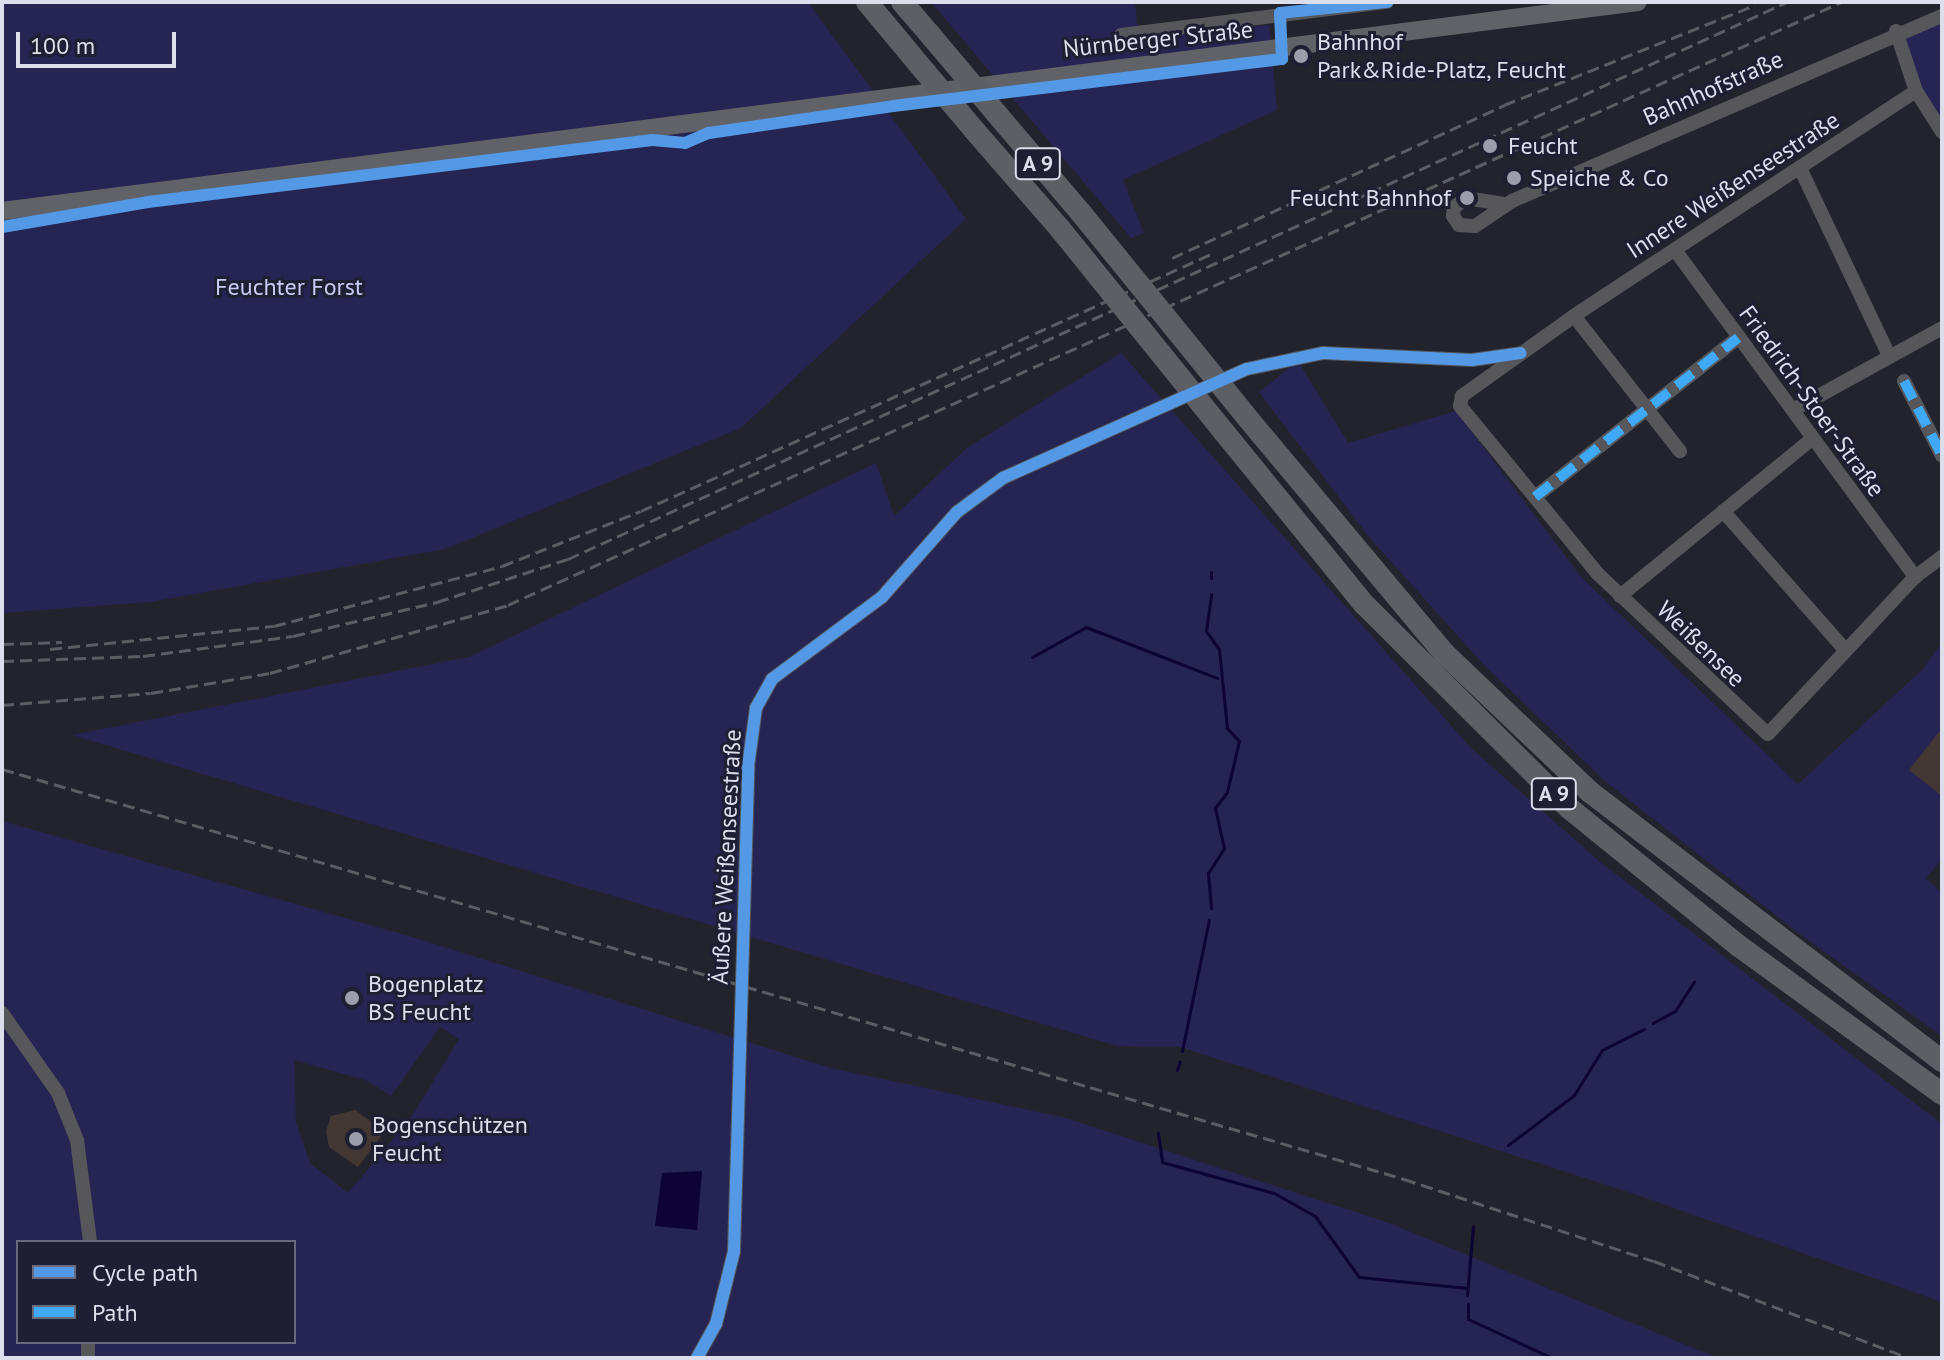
<!DOCTYPE html>
<html>
<head>
<meta charset="utf-8">
<style>
	body { margin:0 }
	#map { position:relative; width:1944px; height:1360px; overflow:hidden; background:#23232e; font-family:"PT Sans",sans-serif }
	div>[style] { position:absolute }
	.green>* { inset:0; background:#262452 }
	.water>* { inset:0; background:#0d0334 }
	.stream>* { height:3px; margin:-1.5px; padding:0 1.5px; transform-origin:1.5px; border-radius:1.5px; background:#0d0334 }
	.building>* { inset:0; background:#423733 }
	.minor>* { height:14px; margin:-7px; padding:0 7px; transform-origin:7px; border-radius:7px; background:#56565b }
	.major>* { height:18px; margin:-9px; padding:0 9px; transform-origin:9px; border-radius:9px; background:#616268 }
	.highway>* { height:22px; margin:-11px; padding:0 11px; transform-origin:11px; border-radius:11px; background:#5e5e65 }
	.rail>* { height:3px; margin-top:-1.5px; transform-origin:0; background:repeating-linear-gradient(90deg,#5c5c62 0 12px,transparent 0 18px) }
	.highway-bridge>* { height:22px; margin:-11px; padding:0 11px; transform-origin:11px; border-radius:11px; background:#5e5e65 }
	.quiet>* { height:10px; margin-top:-5px; transform-origin:0; background:repeating-linear-gradient(90deg,#3fa9f5 0 20px,transparent 0 30px) }
	.cycleway>* { height:12px; margin:-6px; padding:0 6px; transform-origin:6px; border-radius:6px; background:#5399e6 }
	.dots>* { width:22px; height:22px; translate:-50% -50%; box-sizing:border-box; border:4px solid #1e1f33; border-radius:50% }
	span { translate:-50% -50%; white-space:nowrap; text-align:center; line-height:1.15; -webkit-text-stroke:6px #1e1f33; paint-order:stroke }
	.shield-label span { padding:2px 6px; background:#1e1f33; border:2px solid; border-radius:6px; -webkit-text-stroke-width:0 }
	.shield-label { font-size:22px; color:#dddeec; font-weight:700 }
	.street-label { font-size:24px; color:#dddeec }
	.poi-label { font-size:24px; color:#dddeec }
	.left { translate:0 -50%; text-align:left }
	.right { translate:-100% -50%; text-align:right }
	.park-label { font-size:24px; color:#c9ccf2 }
	.frame { position:absolute; inset:0; border:4px solid #dddeec; pointer-events:none }
	.legend { position:absolute; left:16px; top:1240px; width:280px; height:104px; box-sizing:border-box; background:#1e1f33; border:2px solid #6a6b7d; margin:0; padding:10px 14px; list-style:none; font-size:24px; color:#dddeec }
	.legend li { display:flex; align-items:center; gap:16px; height:40px }
	.legend b { width:40px; border:2px solid #6a6b7d }
	.scale { position:absolute; left:16px; top:32px; width:160px; height:36px; box-sizing:border-box; border:4px solid #dddeec; border-top:0; padding-left:10px; font-size:24px; line-height:28px; white-space:nowrap; color:#dddeec; -webkit-text-stroke:6px #1e1f33; paint-order:stroke }
</style>
</head>
<body>
<div id="map">
	<div class="green">
		<i style="clip-path:polygon(2px 2px,808px 2px,966px 219px,741px 428px,445px 549px,150px 602px,2px 613px)"></i>
		<i style="clip-path:polygon(931px 2px,1135px 2px,1138px 34px,1269px 25px,1277px 110px,1123px 180px,1144px 233px,1131px 238px)"></i>
		<i style="clip-path:polygon(1942px 22px,1942px 123px,1921px 88px,1904px 35px)"></i>
		<i style="clip-path:polygon(1121px 353px,1471px 748px,1599px 861px,1942px 1124px,1942px 1302px,1634px 1194px,1181px 1047px,1117px 1046px,72px 735px,469px 657px,876px 463px,894px 516px,968px 447px)"></i>
		<i style="clip-path:polygon(1298px 361px,1348px 443px,1456px 411px,1582px 578px,1798px 784px,1923px 669px,1942px 642px,1942px 859px,1926px 878px,1942px 893px,1942px 1036px,1801px 935px,1605px 781px,1484px 665px,1369px 537px,1259px 392px)"></i>
		<i style="clip-path:polygon(evenodd,2px 821px,409px 936px,831px 1068px,1066px 1118px,1389px 1223px,1718px 1358px,2px 1358px,2px 821px,440px 1027px,459px 1039px,410px 1119px,348px 1193px,310px 1163px,296px 1122px,294px 1060px,368px 1081px,391px 1096px,440px 1027px,2px 821px,18px 1242px,294px 1242px,294px 1342px,18px 1342px,18px 1242px)"></i>
	</div>
	<div class="water">
		<i style="clip-path:polygon(702px 1171px,697px 1230px,655px 1226px,662px 1173px)"></i>
	</div>
	<div class="stream">
		<i style="left:1211px;top:578px;width:6px;rotate:-90deg"></i>
		<i style="left:1032px;top:657px;width:62px;rotate:-29.1deg"></i>
		<i style="left:1086px;top:627px;width:141px;rotate:21.3deg"></i>
		<i style="left:1211px;top:908px;width:35px;rotate:-95deg"></i>
		<i style="left:1208px;top:873px;width:30px;rotate:-57deg"></i>
		<i style="left:1224px;top:848px;width:41px;rotate:-102.7deg"></i>
		<i style="left:1215px;top:808px;width:20px;rotate:-53deg"></i>
		<i style="left:1227px;top:792px;width:52px;rotate:-76.8deg"></i>
		<i style="left:1239px;top:741px;width:18px;rotate:-133deg"></i>
		<i style="left:1227px;top:728px;width:79px;rotate:-95.8deg"></i>
		<i style="left:1219px;top:649px;width:22px;rotate:-126deg"></i>
		<i style="left:1206px;top:631px;width:37px;rotate:-82deg"></i>
		<i style="left:1653px;top:1023px;width:25px;rotate:-29deg"></i>
		<i style="left:1675px;top:1011px;width:35px;rotate:-57deg"></i>
		<i style="left:1182px;top:1051px;width:134px;rotate:-78.4deg"></i>
		<i style="left:1177px;top:1070px;width:9px;rotate:-72deg"></i>
		<i style="left:1158px;top:1133px;width:29px;rotate:82deg"></i>
		<i style="left:1162px;top:1162px;width:116px;rotate:15.5deg"></i>
		<i style="left:1274px;top:1193px;width:47px;rotate:29.3deg"></i>
		<i style="left:1315px;top:1216px;width:75px;rotate:54.2deg"></i>
		<i style="left:1359px;top:1277px;width:109px;rotate:5.8deg"></i>
		<i style="left:1508px;top:1145px;width:83px;rotate:-37.1deg"></i>
		<i style="left:1574px;top:1095px;width:53px;rotate:-58.1deg"></i>
		<i style="left:1602px;top:1050px;width:47px;rotate:-26.6deg"></i>
		<i style="left:1467px;top:1295px;width:69px;rotate:-85deg"></i>
		<i style="left:1468px;top:1304px;width:15px;rotate:90deg"></i>
		<i style="left:1468px;top:1319px;width:93px;rotate:24.9deg"></i>
	</div>
	<div class="building">
		<i style="clip-path:polygon(1942px 728px,1942px 796px,1909px 770px)"></i>
		<i style="clip-path:polygon(355px 1110px,385px 1131px,358px 1167px,329px 1147px,326px 1131px,331px 1116px)"></i>
	</div>
	<div class="minor">
		<i style="left:1896px;top:31px;width:63px;rotate:71.6deg"></i>
		<i style="left:1916px;top:91px;width:49px;rotate:57.6deg"></i>
		<i style="left:1121px;top:35px;width:268px;rotate:-7.1deg"></i>
		<i style="left:1916px;top:91px;width:409px;rotate:146.7deg"></i>
		<i style="left:1574px;top:316px;width:138px;rotate:144.5deg"></i>
		<i style="left:1462px;top:396px;width:10px;rotate:101deg"></i>
		<i style="left:1460px;top:406px;width:217px;rotate:50.6deg"></i>
		<i style="left:1598px;top:574px;width:233px;rotate:43.3deg"></i>
		<i style="left:1768px;top:734px;width:215px;rotate:-46.9deg"></i>
		<i style="left:1915px;top:577px;width:34px;rotate:-37deg"></i>
		<i style="left:1800px;top:168px;width:205px;rotate:64.6deg"></i>
		<i style="left:1504px;top:204px;width:37px;rotate:-171deg"></i>
		<i style="left:1467px;top:198px;width:16px;rotate:145deg"></i>
		<i style="left:1454px;top:207px;width:9px;rotate:96deg"></i>
		<i style="left:1453px;top:216px;width:11px;rotate:56deg"></i>
		<i style="left:1459px;top:225px;width:16px;rotate:4deg"></i>
		<i style="left:1475px;top:226px;width:45px;rotate:-34deg"></i>
		<i style="left:1512px;top:201px;width:468px;rotate:-23.3deg"></i>
		<i style="left:1675px;top:250px;width:406px;rotate:53.7deg"></i>
		<i style="left:1574px;top:316px;width:172px;rotate:51.9deg"></i>
		<i style="left:1904px;top:381px;width:84px;rotate:63.1deg"></i>
		<i style="left:1793px;top:410px;width:170px;rotate:-28.8deg"></i>
		<i style="left:1535px;top:497px;width:258px;rotate:-38.1deg"></i>
		<i style="left:1723px;top:511px;width:186px;rotate:48.7deg"></i>
		<i style="left:1620px;top:596px;width:248px;rotate:-39.3deg"></i>
		<i style="left:2px;top:1013px;width:98px;rotate:55deg"></i>
		<i style="left:58px;top:1093px;width:51px;rotate:68deg"></i>
		<i style="left:77px;top:1140px;width:103px;rotate:82.7deg"></i>
		<i style="left:88px;top:1358px;width:16px;rotate:-90deg"></i>
		<i style="left:697px;top:1358px;width:39px;rotate:-61deg"></i>
		<i style="left:716px;top:1324px;width:75px;rotate:-76.1deg"></i>
		<i style="left:734px;top:1251px;width:484px;rotate:-88.3deg"></i>
		<i style="left:748px;top:767px;width:60px;rotate:-82.3deg"></i>
		<i style="left:756px;top:708px;width:33px;rotate:-61deg"></i>
		<i style="left:772px;top:679px;width:137px;rotate:-36.7deg"></i>
		<i style="left:882px;top:597px;width:113px;rotate:-48.6deg"></i>
		<i style="left:957px;top:512px;width:57px;rotate:-36.5deg"></i>
		<i style="left:1003px;top:478px;width:267px;rotate:-24.1deg"></i>
		<i style="left:1247px;top:369px;width:78px;rotate:-11.9deg"></i>
		<i style="left:1323px;top:353px;width:149px;rotate:2.7deg"></i>
		<i style="left:1472px;top:360px;width:49px;rotate:-8.1deg"></i>
	</div>
	<div class="major">
		<i style="left:2px;top:211px;width:1649px;rotate:-7.28deg"></i>
	</div>
	<div class="highway">
		<i style="left:867px;top:2px;width:69px;rotate:50.3deg"></i>
		<i style="left:902px;top:2px;width:46px;rotate:49.4deg"></i>
		<i style="left:996px;top:113px;width:131px;rotate:49.6deg"></i>
		<i style="left:975px;top:131px;width:131px;rotate:49deg"></i>
		<i style="left:1245px;top:415px;width:310px;rotate:50.1deg"></i>
		<i style="left:1444px;top:653px;width:202px;rotate:43.6deg"></i>
		<i style="left:1590px;top:792px;width:443px;rotate:37.4deg"></i>
		<i style="left:1224px;top:432px;width:222px;rotate:50.9deg"></i>
		<i style="left:1364px;top:604px;width:289px;rotate:44.9deg"></i>
		<i style="left:1569px;top:808px;width:219px;rotate:39.1deg"></i>
		<i style="left:1739px;top:946px;width:251px;rotate:36.1deg"></i>
	</div>
	<div class="rail">
		<i style="left:1172px;top:258px;width:366px;rotate:-24.7deg"></i>
		<i style="left:1504px;top:105px;width:270px;rotate:-21.7deg"></i>
		<i style="left:2px;top:644px;width:60px;rotate:-1.9deg"></i>
		<i style="left:50px;top:649px;width:225px;rotate:-5.9deg"></i>
		<i style="left:274px;top:626px;width:236px;rotate:-14.7deg"></i>
		<i style="left:502px;top:566px;width:149px;rotate:-21.6deg"></i>
		<i style="left:641px;top:511px;width:625px;rotate:-24.27deg"></i>
		<i style="left:2px;top:661px;width:141px;rotate:-2deg"></i>
		<i style="left:143px;top:656px;width:151px;rotate:-7.6deg"></i>
		<i style="left:293px;top:636px;width:148px;rotate:-13.3deg"></i>
		<i style="left:437px;top:602px;width:138px;rotate:-18.2deg"></i>
		<i style="left:568px;top:559px;width:1340px;rotate:-24.56deg"></i>
		<i style="left:2px;top:705px;width:149px;rotate:-4.6deg"></i>
		<i style="left:151px;top:693px;width:121px;rotate:-9.5deg"></i>
		<i style="left:270px;top:673px;width:248px;rotate:-15.9deg"></i>
		<i style="left:508px;top:605px;width:1463px;rotate:-24.34deg"></i>
		<i style="left:2px;top:769px;width:1461px;rotate:16.3deg"></i>
		<i style="left:1404px;top:1179px;width:263px;rotate:18.2deg"></i>
		<i style="left:1654px;top:1261px;width:274px;rotate:20.8deg"></i>
	</div>
	<div class="highway-bridge">
		<i style="left:932px;top:37px;width:99px;rotate:49.9deg"></i>
		<i style="left:911px;top:55px;width:99px;rotate:49.9deg"></i>
		<i style="left:1081px;top:213px;width:260px;rotate:50.9deg"></i>
		<i style="left:1061px;top:230px;width:260px;rotate:51.1deg"></i>
	</div>
	<div class="quiet">
		<i style="left:1904px;top:381px;width:84px;rotate:63.1deg"></i>
		<i style="left:1535px;top:497px;width:258px;rotate:-38.1deg"></i>
	</div>
	<div class="cycleway">
		<i style="left:2px;top:227px;width:148px;rotate:-9.7deg"></i>
		<i style="left:148px;top:202px;width:508px;rotate:-7.01deg"></i>
		<i style="left:652px;top:140px;width:33px;rotate:5deg"></i>
		<i style="left:685px;top:143px;width:26px;rotate:-23deg"></i>
		<i style="left:709px;top:133px;width:186px;rotate:-8.3deg"></i>
		<i style="left:893px;top:106px;width:392px;rotate:-6.9deg"></i>
		<i style="left:1282px;top:59px;width:46px;rotate:-92.5deg"></i>
		<i style="left:1280px;top:13px;width:108px;rotate:-5.9deg"></i>
		<i style="left:697px;top:1358px;width:39px;rotate:-61deg"></i>
		<i style="left:716px;top:1324px;width:75px;rotate:-76.1deg"></i>
		<i style="left:734px;top:1251px;width:484px;rotate:-88.3deg"></i>
		<i style="left:748px;top:767px;width:60px;rotate:-82.3deg"></i>
		<i style="left:756px;top:708px;width:33px;rotate:-61deg"></i>
		<i style="left:772px;top:679px;width:137px;rotate:-36.7deg"></i>
		<i style="left:882px;top:597px;width:113px;rotate:-48.6deg"></i>
		<i style="left:957px;top:512px;width:57px;rotate:-36.5deg"></i>
		<i style="left:1003px;top:478px;width:267px;rotate:-24.1deg"></i>
		<i style="left:1247px;top:369px;width:78px;rotate:-11.9deg"></i>
		<i style="left:1323px;top:353px;width:149px;rotate:2.7deg"></i>
		<i style="left:1472px;top:360px;width:49px;rotate:-8.1deg"></i>
	</div>
	<div class="dots">
		<i style="left:1301px;top:56px;background:#9c9daa"></i>
		<i style="left:1490px;top:146px;background:#9c9daa"></i>
		<i style="left:1514px;top:178px;background:#9c9daa"></i>
		<i style="left:1467px;top:198px;background:#9c9daa"></i>
		<i style="left:352px;top:998px;background:#9c9daa"></i>
		<i style="left:356px;top:1139px;background:#9c9daa"></i>
	</div>
	<div class="shield-label">
		<span style="left:1038px;top:164px">A 9</span>
		<span style="left:1554px;top:794px">A 9</span>
	</div>
	<div class="street-label">
		<span style="left:1158px;top:39px;rotate:-6deg">Nürnberger Straße</span>
		<span style="left:1713px;top:88px;rotate:-24deg">Bahnhofstraße</span>
		<span style="left:1733px;top:185px;rotate:-33deg">Innere Weißenseestraße</span>
		<span style="left:1812px;top:401px;rotate:54deg">Friedrich-Stoer-Straße</span>
		<span style="left:1701px;top:644px;rotate:44deg">Weißensee</span>
		<span style="left:726px;top:857px;rotate:-87deg">Äußere Weißenseestraße</span>
	</div>
	<div class="poi-label">
		<span class="left" style="left:1317px;top:56px">Bahnhof<br>Park&amp;Ride-Platz, Feucht</span>
		<span class="left" style="left:1508px;top:146px">Feucht</span>
		<span class="left" style="left:1530px;top:178px">Speiche &amp; Co</span>
		<span class="right" style="left:1451px;top:198px">Feucht Bahnhof</span>
		<span class="left" style="left:368px;top:998px">Bogenplatz<br>BS Feucht</span>
		<span class="left" style="left:372px;top:1139px">Bogenschützen<br>Feucht</span>
	</div>
	<div class="park-label">
		<span style="left:289px;top:287px">Feuchter Forst</span>
	</div>
	<div class="frame"></div>
	<ul class="legend">
	<li><b style="height:10px;background:#5399e6"></b>Cycle path</li>
	<li><b style="height:10px;background:#3fa9f5"></b>Path</li>
	</ul>
	<div class="scale">100 m</div>
</div>
</body>
</html>
